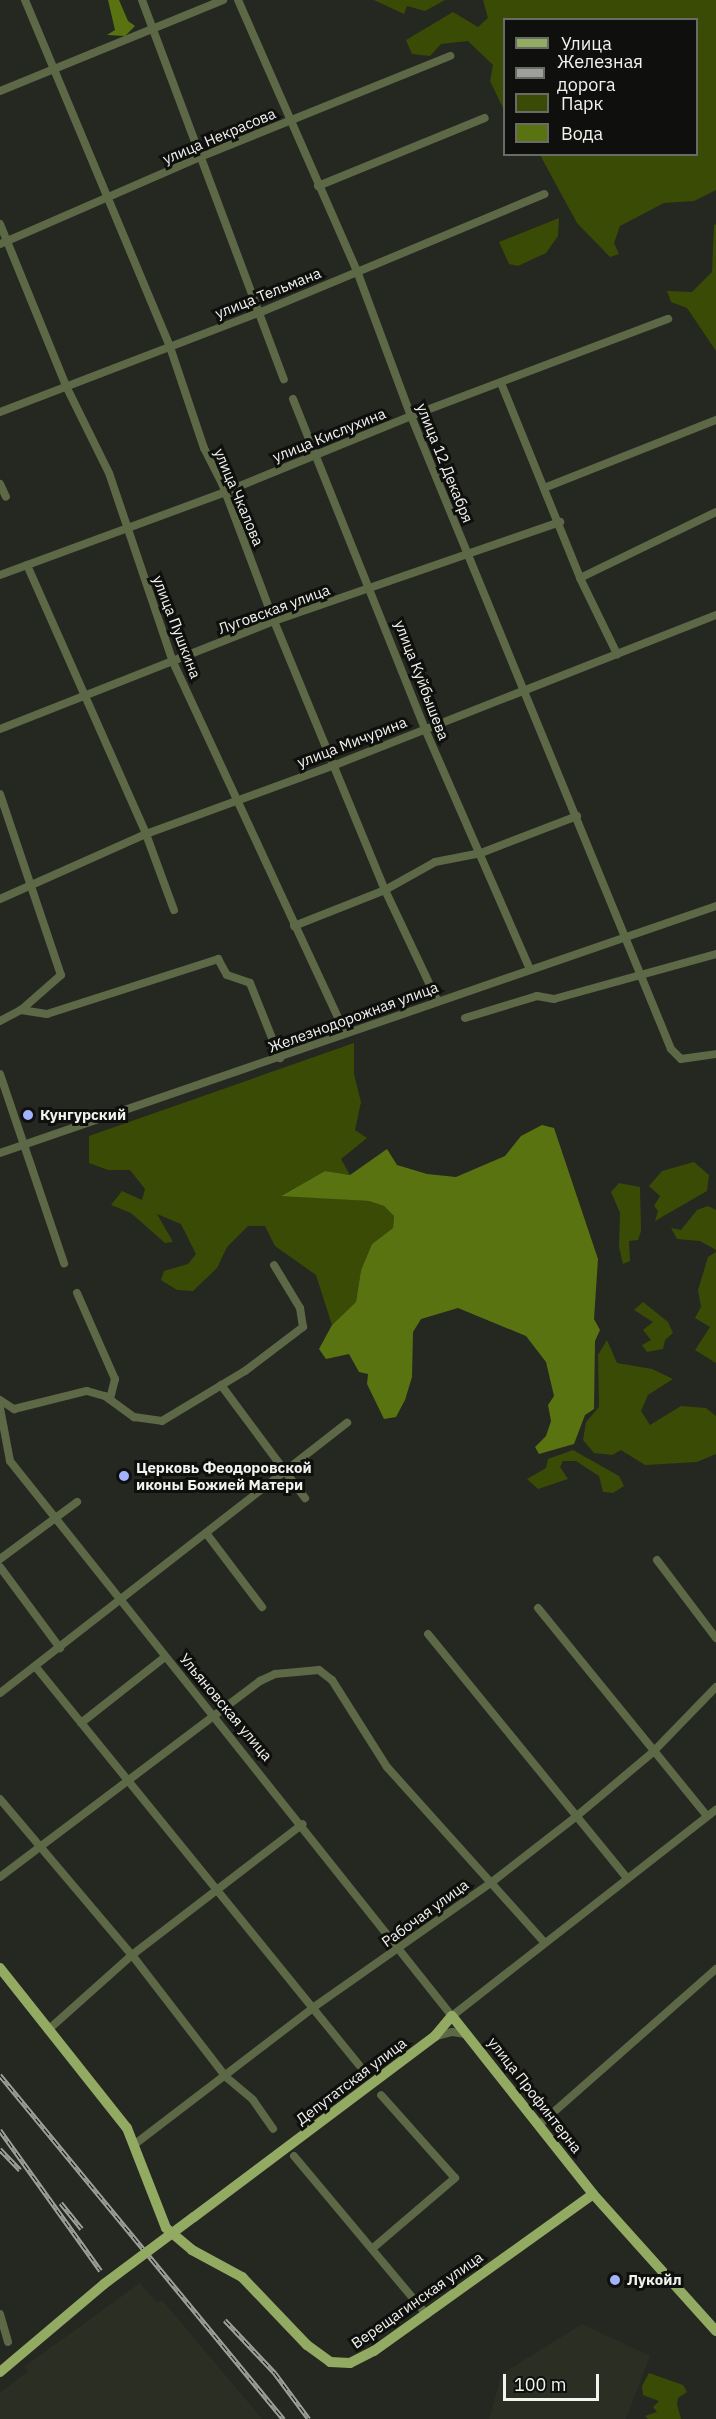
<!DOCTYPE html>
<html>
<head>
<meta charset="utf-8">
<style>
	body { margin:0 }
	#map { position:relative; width:716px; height:2419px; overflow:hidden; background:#252721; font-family:"IBM Plex Sans",sans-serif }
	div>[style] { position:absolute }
	.built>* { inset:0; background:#2b2f23 }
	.green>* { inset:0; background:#3a4b05 }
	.water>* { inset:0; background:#5a7311 }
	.minor>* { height:8px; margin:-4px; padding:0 4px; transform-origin:4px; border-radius:4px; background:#5c6846 }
	.major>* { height:10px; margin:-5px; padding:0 5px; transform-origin:5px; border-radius:5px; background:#92aa61 }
	.rail>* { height:4.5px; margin-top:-2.25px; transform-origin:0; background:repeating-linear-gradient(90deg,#0f100d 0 7px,#9ea09b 0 14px); box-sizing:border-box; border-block:2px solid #9ea09b }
	.major-bridge>* { height:10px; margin:-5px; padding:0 5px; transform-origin:5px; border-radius:5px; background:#92aa61 }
	.dots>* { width:16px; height:16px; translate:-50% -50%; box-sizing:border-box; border:3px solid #0f100d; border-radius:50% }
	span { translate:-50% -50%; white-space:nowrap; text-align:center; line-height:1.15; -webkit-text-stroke:6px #0f100d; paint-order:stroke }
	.street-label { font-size:15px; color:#f1f3ef }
	.poi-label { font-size:15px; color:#f1f3ef; font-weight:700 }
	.left { translate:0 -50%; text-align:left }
	.legend { position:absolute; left:503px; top:18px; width:195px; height:138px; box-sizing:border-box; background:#0f100d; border:2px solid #696b67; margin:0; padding:8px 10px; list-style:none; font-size:18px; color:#f1f3ef }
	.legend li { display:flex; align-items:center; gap:12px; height:30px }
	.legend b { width:30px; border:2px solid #696b67 }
	.scale { position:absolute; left:503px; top:2374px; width:96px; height:27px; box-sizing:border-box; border:3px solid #f1f3ef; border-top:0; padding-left:8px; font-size:18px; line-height:21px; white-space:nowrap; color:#f1f3ef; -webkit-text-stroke:4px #0f100d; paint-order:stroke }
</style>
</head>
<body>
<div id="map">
	<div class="built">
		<i style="clip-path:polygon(140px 2283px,157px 2303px,162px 2300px,262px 2419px,0 2419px,0 2393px,28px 2371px,24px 2367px)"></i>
		<i style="clip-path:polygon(582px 2324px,650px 2356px,626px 2419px,489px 2419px,502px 2374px)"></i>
	</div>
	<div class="green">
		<i style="clip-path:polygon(374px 0,445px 0,425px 11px,407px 6px,404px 14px)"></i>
		<i style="clip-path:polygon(483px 0,716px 0,716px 190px,694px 201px,664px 203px,620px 226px,614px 243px,619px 254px,610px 257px,577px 223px,540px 155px,696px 154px,696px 20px,504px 20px,504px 110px,490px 81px,493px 65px,468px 41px,441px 44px,430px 56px,412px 54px,406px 40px,453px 12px,478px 27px,488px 18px)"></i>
		<i style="clip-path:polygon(559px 218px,558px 236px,546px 253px,518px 266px,509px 264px,499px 242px)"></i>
		<i style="clip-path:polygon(714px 224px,716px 225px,716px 351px,687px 308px,671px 302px,667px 291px,692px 292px,712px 272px)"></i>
		<i style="clip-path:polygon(354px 1043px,354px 1074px,361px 1102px,355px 1130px,367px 1138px,341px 1159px,350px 1175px,325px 1171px,282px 1195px,369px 1201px,384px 1206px,394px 1216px,393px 1228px,372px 1244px,361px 1270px,356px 1302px,332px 1325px,316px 1275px,275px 1246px,265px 1226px,248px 1226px,227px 1247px,217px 1268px,193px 1291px,177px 1290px,161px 1280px,164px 1271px,188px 1264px,196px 1254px,181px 1224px,157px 1214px,173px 1242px,165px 1243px,131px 1213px,111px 1205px,122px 1191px,142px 1200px,145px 1189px,130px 1170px,108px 1170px,89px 1163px,89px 1136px)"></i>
		<i style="clip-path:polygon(694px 1162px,709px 1175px,707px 1191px,655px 1221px,658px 1211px,654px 1206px,660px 1196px,649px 1186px,662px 1171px)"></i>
		<i style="clip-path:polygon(619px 1183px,640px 1187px,641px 1231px,638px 1240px,629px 1241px,630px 1261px,623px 1264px,619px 1247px,620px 1213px,611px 1192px)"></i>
		<i style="clip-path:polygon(708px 1206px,716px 1210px,716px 1250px,700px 1241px,677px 1239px,671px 1228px,681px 1230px,697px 1210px)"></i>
		<i style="clip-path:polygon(716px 1252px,716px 1363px,695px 1350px,710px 1327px,695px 1318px,701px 1307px,698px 1290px,708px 1257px)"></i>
		<i style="clip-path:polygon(643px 1302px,668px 1322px,673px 1333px,665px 1340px,663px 1349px,647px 1352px,642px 1345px,651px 1340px,643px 1330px,653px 1322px,634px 1310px)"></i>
		<i style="clip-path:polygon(607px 1340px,617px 1363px,652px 1369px,673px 1379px,648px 1395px,641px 1411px,650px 1425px,681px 1406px,706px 1408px,716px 1416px,716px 1454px,697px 1462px,645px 1465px,621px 1450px,612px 1455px,594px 1453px,583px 1440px,586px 1422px,599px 1407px,598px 1355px)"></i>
		<i style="clip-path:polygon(573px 1450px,619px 1476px,624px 1486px,613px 1493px,603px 1492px,599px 1476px,576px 1461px,563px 1461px,560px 1467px,568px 1479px,538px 1489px,527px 1479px,546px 1468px,548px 1459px)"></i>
		<i style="clip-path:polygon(649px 2373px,683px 2385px,687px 2392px,678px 2398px,677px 2404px,681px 2419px,648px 2419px,645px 2416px,657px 2412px,653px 2407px,659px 2401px,643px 2395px,642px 2386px)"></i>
	</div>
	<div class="water">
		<i style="clip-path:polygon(108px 0,119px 0,128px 21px,135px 26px,125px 36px,107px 35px,115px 30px)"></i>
		<i style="clip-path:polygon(542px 1125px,554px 1128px,598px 1259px,594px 1319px,600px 1330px,595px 1341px,594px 1409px,585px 1415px,574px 1444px,539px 1454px,535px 1447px,546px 1436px,551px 1421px,548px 1405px,554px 1396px,546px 1362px,526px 1336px,458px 1308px,421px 1319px,413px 1332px,412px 1377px,405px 1400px,396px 1417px,384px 1419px,367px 1384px,368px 1374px,359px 1372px,349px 1354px,326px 1359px,319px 1349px,332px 1325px,356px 1302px,361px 1270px,372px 1244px,393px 1228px,394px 1216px,384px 1206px,369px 1201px,281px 1196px,325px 1171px,350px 1175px,387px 1149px,397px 1165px,427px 1174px,456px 1177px,505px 1156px,521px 1136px)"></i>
	</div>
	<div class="minor">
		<i style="left:25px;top:0;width:376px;rotate:67.3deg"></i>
		<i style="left:170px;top:347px;width:107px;rotate:71.4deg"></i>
		<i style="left:204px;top:448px;width:39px;rotate:63deg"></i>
		<i style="left:222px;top:483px;width:147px;rotate:69.4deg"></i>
		<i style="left:274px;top:621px;width:291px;rotate:67.6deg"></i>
		<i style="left:385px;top:890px;width:122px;rotate:64.7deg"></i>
		<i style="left:142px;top:0;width:405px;rotate:69.5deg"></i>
		<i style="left:238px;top:0;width:296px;rotate:66.3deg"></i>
		<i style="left:357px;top:271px;width:155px;rotate:69.6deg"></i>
		<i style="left:411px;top:416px;width:684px;rotate:67.67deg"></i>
		<i style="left:671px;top:1049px;width:14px;rotate:45deg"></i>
		<i style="left:681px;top:1059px;width:35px;rotate:-8deg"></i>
		<i style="left:0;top:91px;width:241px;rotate:-22.2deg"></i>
		<i style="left:318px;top:186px;width:180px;rotate:-22.2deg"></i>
		<i style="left:0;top:224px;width:175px;rotate:67.8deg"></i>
		<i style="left:66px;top:386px;width:97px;rotate:63.7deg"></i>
		<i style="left:109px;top:473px;width:200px;rotate:71.3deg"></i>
		<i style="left:173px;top:662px;width:409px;rotate:65.1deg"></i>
		<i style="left:0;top:244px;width:218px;rotate:-23.5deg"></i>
		<i style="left:200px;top:157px;width:270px;rotate:-22deg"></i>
		<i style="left:501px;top:383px;width:210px;rotate:67.9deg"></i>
		<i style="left:580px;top:578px;width:85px;rotate:64deg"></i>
		<i style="left:293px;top:399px;width:355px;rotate:68.2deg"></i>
		<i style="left:425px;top:729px;width:262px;rotate:66.4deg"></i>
		<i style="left:0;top:412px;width:280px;rotate:-21deg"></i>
		<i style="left:261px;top:312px;width:307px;rotate:-22.6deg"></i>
		<i style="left:0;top:484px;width:14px;rotate:65deg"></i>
		<i style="left:544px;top:488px;width:185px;rotate:-21.6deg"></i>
		<i style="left:27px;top:565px;width:294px;rotate:66.1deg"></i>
		<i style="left:146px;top:834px;width:81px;rotate:69.8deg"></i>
		<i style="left:0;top:575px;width:240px;rotate:-20.2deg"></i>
		<i style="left:225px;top:492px;width:201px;rotate:-22.2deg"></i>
		<i style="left:411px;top:416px;width:275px;rotate:-20.7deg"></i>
		<i style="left:580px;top:578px;width:151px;rotate:-25.9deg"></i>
		<i style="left:0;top:729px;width:295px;rotate:-21.5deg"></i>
		<i style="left:274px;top:621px;width:303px;rotate:-19.1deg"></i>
		<i style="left:0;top:794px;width:191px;rotate:71.4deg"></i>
		<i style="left:61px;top:975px;width:53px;rotate:138.8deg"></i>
		<i style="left:0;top:899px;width:160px;rotate:-24deg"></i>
		<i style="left:146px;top:834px;width:201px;rotate:-20.1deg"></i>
		<i style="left:335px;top:765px;width:409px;rotate:-21.5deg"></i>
		<i style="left:294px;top:926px;width:98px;rotate:-21.6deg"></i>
		<i style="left:385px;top:890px;width:57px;rotate:-29.2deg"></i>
		<i style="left:435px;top:862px;width:47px;rotate:-11.1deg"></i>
		<i style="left:481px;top:853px;width:103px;rotate:-21.1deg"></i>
		<i style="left:465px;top:1018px;width:75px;rotate:-17deg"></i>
		<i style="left:537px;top:996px;width:17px;rotate:10deg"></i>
		<i style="left:554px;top:999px;width:168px;rotate:-15.5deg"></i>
		<i style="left:0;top:1021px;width:24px;rotate:-28deg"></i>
		<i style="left:21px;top:1010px;width:26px;rotate:9deg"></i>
		<i style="left:47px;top:1014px;width:180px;rotate:-17.8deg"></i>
		<i style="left:218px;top:959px;width:18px;rotate:61deg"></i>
		<i style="left:227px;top:975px;width:24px;rotate:19deg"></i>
		<i style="left:250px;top:983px;width:81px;rotate:68.2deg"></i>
		<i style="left:0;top:1074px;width:200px;rotate:71.3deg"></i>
		<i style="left:0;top:1153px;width:757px;rotate:-19.03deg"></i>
		<i style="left:77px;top:1293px;width:94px;rotate:66.2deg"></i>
		<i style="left:115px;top:1379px;width:21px;rotate:104deg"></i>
		<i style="left:221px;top:1385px;width:141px;rotate:53.4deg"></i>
		<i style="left:0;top:1400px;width:17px;rotate:33deg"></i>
		<i style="left:14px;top:1409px;width:75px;rotate:-13.9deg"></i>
		<i style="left:87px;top:1391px;width:19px;rotate:16deg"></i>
		<i style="left:105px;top:1396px;width:36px;rotate:36deg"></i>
		<i style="left:134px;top:1417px;width:28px;rotate:8deg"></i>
		<i style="left:162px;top:1421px;width:97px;rotate:-31.1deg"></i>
		<i style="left:245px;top:1371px;width:73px;rotate:-37.2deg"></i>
		<i style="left:303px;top:1327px;width:19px;rotate:-99deg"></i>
		<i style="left:300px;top:1308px;width:50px;rotate:-121.2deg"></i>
		<i style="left:0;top:1408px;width:54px;rotate:79.3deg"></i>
		<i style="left:10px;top:1461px;width:709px;rotate:51.47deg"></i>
		<i style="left:452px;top:2016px;width:335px;rotate:-38deg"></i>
		<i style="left:206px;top:1533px;width:93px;rotate:52.9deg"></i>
		<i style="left:0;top:1559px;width:96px;rotate:-36.5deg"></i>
		<i style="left:657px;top:1560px;width:98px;rotate:52.9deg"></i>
		<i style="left:0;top:1567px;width:101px;rotate:53.5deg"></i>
		<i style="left:538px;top:1608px;width:268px;rotate:50.9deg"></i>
		<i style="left:428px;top:1634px;width:315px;rotate:50.8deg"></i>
		<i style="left:35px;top:1666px;width:514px;rotate:50.92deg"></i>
		<i style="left:0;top:1693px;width:440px;rotate:-37.9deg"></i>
		<i style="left:81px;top:1723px;width:107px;rotate:-38.2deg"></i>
		<i style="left:0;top:1799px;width:204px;rotate:49.8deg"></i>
		<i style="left:132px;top:1955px;width:154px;rotate:52.4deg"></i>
		<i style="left:226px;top:2077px;width:35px;rotate:40deg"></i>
		<i style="left:253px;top:2100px;width:35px;rotate:55deg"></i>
		<i style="left:0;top:1877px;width:326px;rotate:-37deg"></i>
		<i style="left:260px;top:1681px;width:17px;rotate:-25deg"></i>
		<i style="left:275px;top:1674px;width:44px;rotate:-5.2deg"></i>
		<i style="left:319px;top:1670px;width:16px;rotate:38deg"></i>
		<i style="left:332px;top:1680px;width:103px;rotate:57.7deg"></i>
		<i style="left:387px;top:1767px;width:235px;rotate:48.1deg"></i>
		<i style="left:48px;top:2030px;width:113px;rotate:-41.8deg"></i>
		<i style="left:132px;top:1955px;width:215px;rotate:-37.5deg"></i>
		<i style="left:437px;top:2036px;width:16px;rotate:-15deg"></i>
		<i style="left:452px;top:2032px;width:14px;rotate:8deg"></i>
		<i style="left:539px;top:2125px;width:236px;rotate:-41.4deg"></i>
		<i style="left:135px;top:2144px;width:225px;rotate:-37.4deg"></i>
		<i style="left:314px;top:2007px;width:218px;rotate:-35.1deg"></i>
		<i style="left:492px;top:1882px;width:109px;rotate:-37.9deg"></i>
		<i style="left:578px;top:1815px;width:97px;rotate:-40deg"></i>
		<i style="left:652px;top:1753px;width:92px;rotate:-45.9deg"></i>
		<i style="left:294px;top:2156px;width:207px;rotate:50.1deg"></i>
		<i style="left:373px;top:2248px;width:108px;rotate:-40.5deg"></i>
		<i style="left:455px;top:2178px;width:111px;rotate:-131.7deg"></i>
		<i style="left:0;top:2314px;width:29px;rotate:74deg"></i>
	</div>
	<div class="major">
		<i style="left:0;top:1968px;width:204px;rotate:51.6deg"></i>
		<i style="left:127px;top:2128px;width:107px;rotate:68.7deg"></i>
		<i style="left:166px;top:2228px;width:34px;rotate:40deg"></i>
		<i style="left:192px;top:2250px;width:57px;rotate:28.4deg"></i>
		<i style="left:242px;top:2277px;width:94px;rotate:46.3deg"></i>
		<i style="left:307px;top:2345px;width:29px;rotate:36deg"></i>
		<i style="left:330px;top:2362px;width:20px;rotate:3deg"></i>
		<i style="left:350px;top:2363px;width:27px;rotate:-27deg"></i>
		<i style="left:374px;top:2351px;width:269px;rotate:-35.6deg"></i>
		<i style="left:194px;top:2217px;width:301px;rotate:-36.9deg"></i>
		<i style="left:435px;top:2036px;width:26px;rotate:-50deg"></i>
		<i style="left:452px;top:2016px;width:227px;rotate:51.6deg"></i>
		<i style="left:593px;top:2194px;width:184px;rotate:48.1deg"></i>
		<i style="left:0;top:2372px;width:136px;rotate:-40.2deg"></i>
	</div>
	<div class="rail">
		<i style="left:0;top:2075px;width:446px;rotate:50.5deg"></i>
		<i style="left:0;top:2130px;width:173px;rotate:54.4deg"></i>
		<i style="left:0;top:2149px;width:29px;rotate:46deg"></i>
		<i style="left:61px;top:2203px;width:33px;rotate:51deg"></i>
		<i style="left:225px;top:2320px;width:73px;rotate:46.7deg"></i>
		<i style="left:275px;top:2373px;width:57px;rotate:53.5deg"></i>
	</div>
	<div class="major-bridge">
		<i style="left:104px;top:2284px;width:112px;rotate:-36.7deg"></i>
	</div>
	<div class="dots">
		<i style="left:28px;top:1115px;background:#a2b2fd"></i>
		<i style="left:124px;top:1476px;background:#a2b2fd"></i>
		<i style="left:615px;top:2280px;background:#a2b2fd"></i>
	</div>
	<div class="street-label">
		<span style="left:219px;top:136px;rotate:-23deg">улица Некрасова</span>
		<span style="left:268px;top:293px;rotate:-22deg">улица Тельмана</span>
		<span style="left:329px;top:435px;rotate:-22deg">улица Кислухина</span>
		<span style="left:445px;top:463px;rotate:68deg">улица 12 Декабря</span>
		<span style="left:239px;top:497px;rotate:67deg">улица Чкалова</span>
		<span style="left:274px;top:609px;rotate:-20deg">Луговская улица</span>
		<span style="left:177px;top:627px;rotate:69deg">улица Пушкина</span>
		<span style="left:422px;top:680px;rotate:69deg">улица Куйбышева</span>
		<span style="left:352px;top:742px;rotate:-21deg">улица Мичурина</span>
		<span style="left:353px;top:1017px;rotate:-20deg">Железнодорожная улица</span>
		<span style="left:226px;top:1707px;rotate:50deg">Ульяновская улица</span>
		<span style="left:425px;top:1913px;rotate:-36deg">Рабочая улица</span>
		<span style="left:351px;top:2081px;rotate:-37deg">Депутатская улица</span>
		<span style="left:535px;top:2095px;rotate:52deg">улица Профинтерна</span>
		<span style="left:417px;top:2300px;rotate:-35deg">Верещагинская улица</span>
	</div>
	<div class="poi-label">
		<span class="left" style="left:40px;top:1115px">Кунгурский</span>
		<span class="left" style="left:136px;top:1476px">Церковь Феодоровской<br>иконы Божией Матери</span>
		<span class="left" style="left:627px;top:2280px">Лукойл</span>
	</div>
	<ul class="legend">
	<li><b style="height:8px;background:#92aa61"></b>Улица</li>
	<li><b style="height:8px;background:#9ea09b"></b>Железная дорога</li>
	<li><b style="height:16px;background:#3a4b05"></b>Парк</li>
	<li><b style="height:16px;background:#5a7311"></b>Вода</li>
	</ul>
	<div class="scale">100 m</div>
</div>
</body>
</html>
